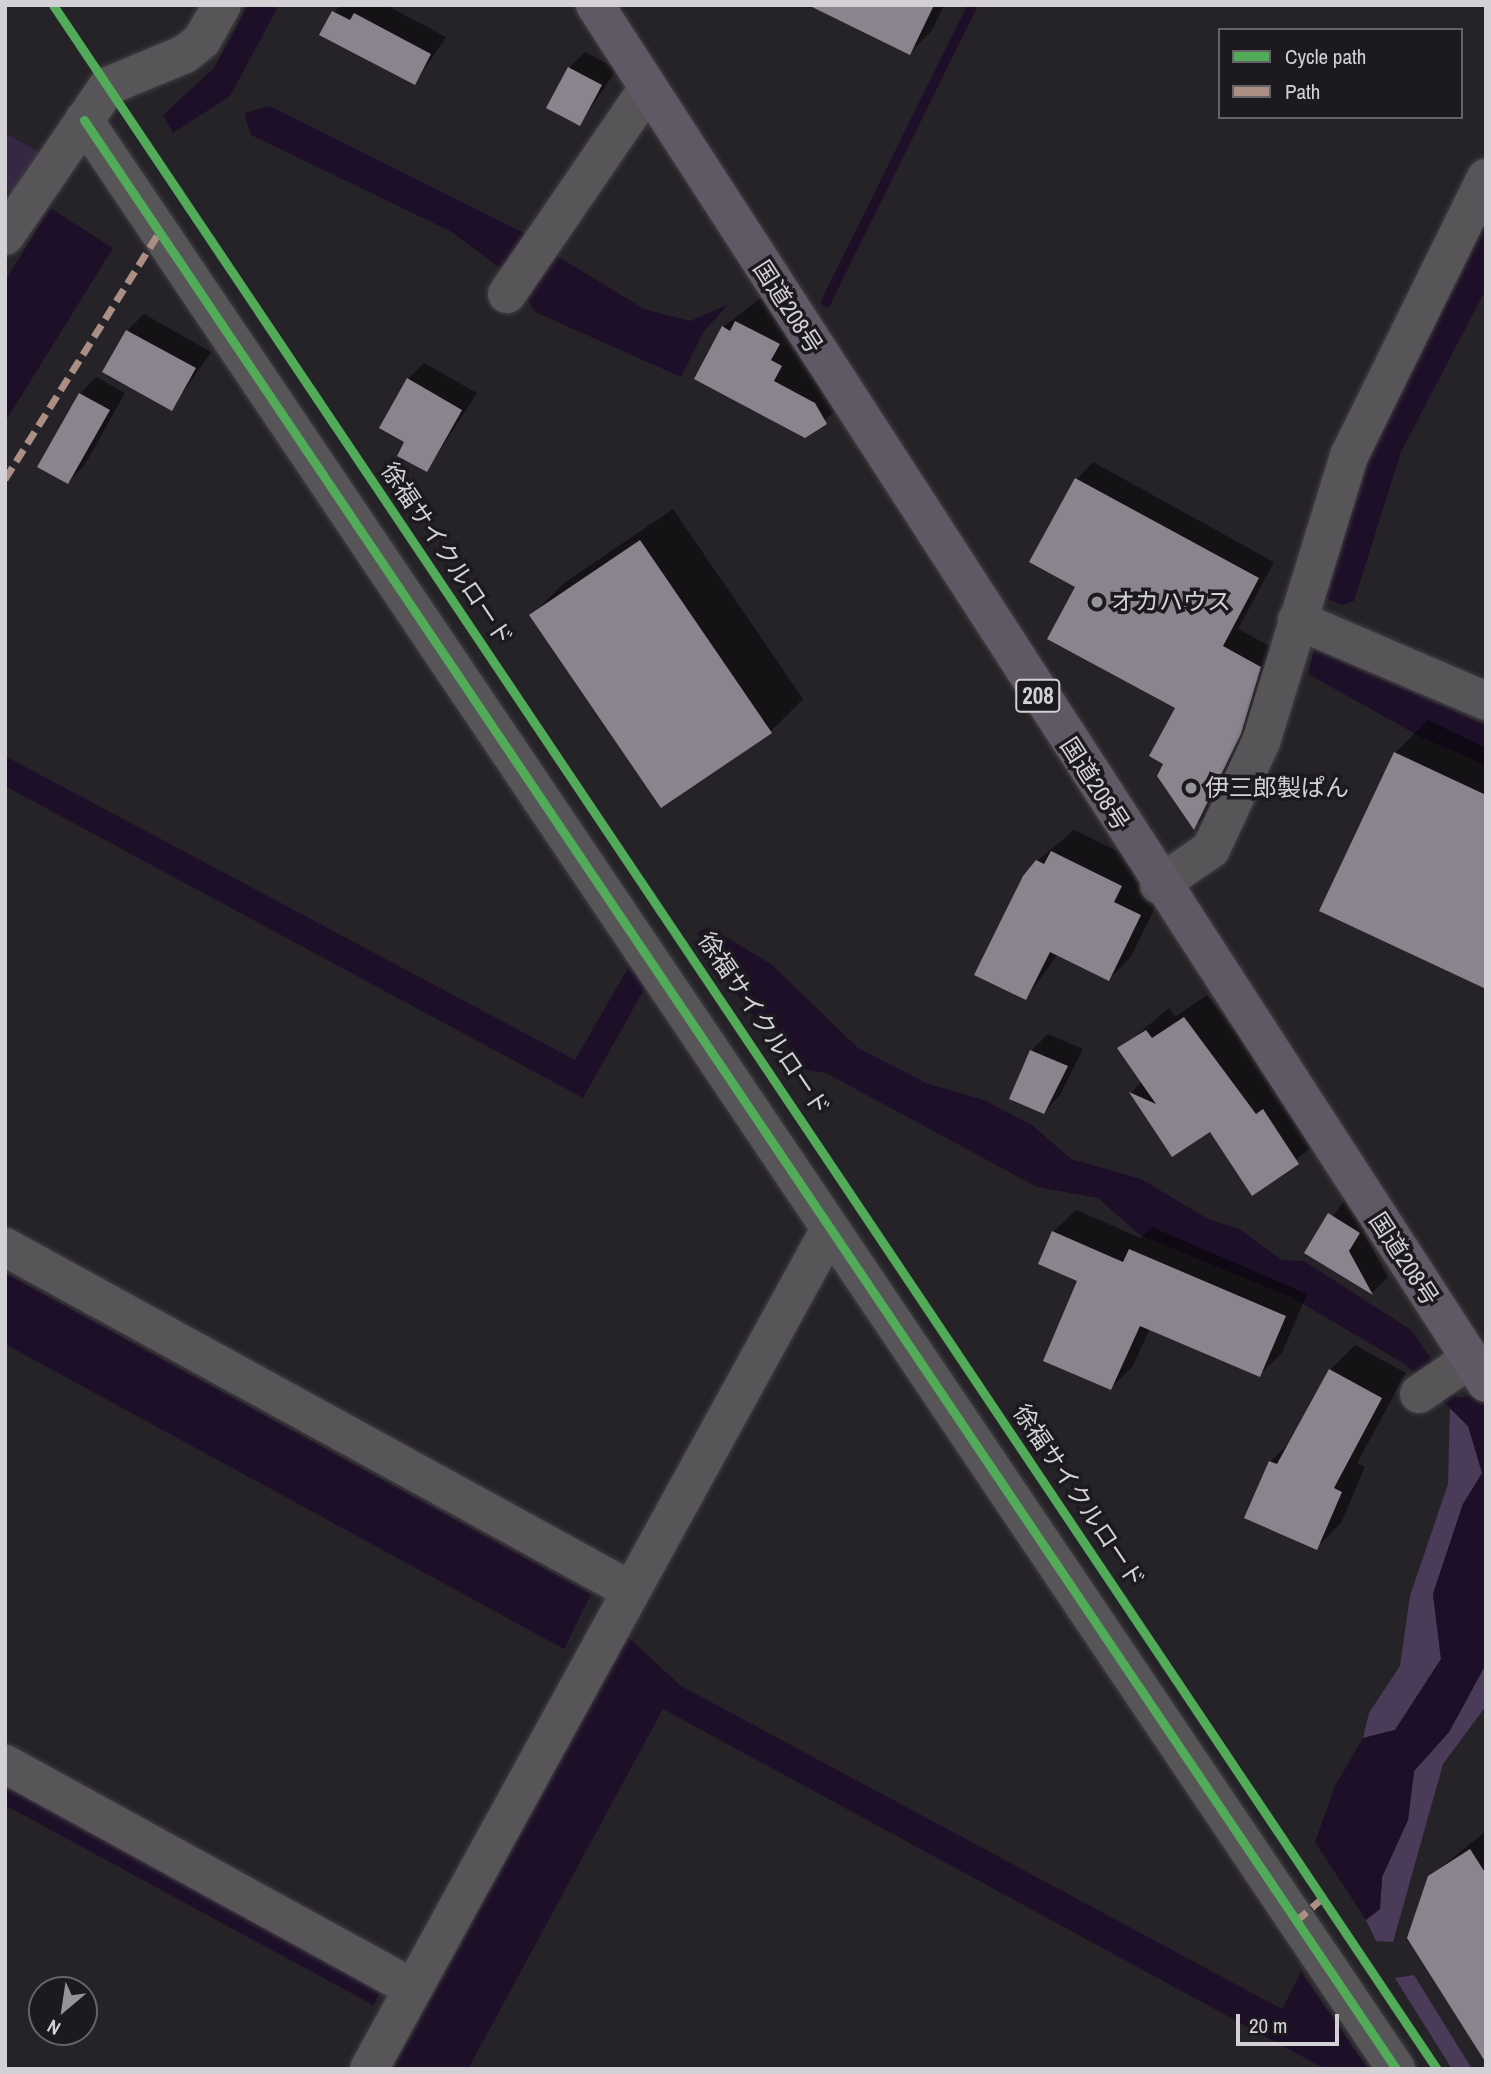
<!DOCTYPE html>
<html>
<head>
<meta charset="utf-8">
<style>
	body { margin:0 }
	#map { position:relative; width:1491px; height:2074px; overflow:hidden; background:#262328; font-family:"Archivo Narrow","Noto Sans JP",sans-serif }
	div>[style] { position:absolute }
	.green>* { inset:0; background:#362842 }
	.forest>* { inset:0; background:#4a3c58 }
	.water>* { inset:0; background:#1d0f28 }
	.shadow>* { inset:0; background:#0007 }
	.stream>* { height:10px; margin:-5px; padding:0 5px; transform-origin:5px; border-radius:5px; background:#1d0f28 }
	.building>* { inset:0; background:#89848e }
	.roads { filter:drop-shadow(0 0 2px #424044) drop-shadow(0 0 2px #424044) }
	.minor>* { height:38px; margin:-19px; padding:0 19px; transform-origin:19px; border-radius:19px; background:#575558 }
	.highway>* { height:38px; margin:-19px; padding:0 19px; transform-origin:19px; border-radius:19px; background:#605965 }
	.quiet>* { height:7px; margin-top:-3.5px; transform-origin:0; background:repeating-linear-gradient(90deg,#ac8f84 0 14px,transparent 0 21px) }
	.cycleway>* { height:9px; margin:-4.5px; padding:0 4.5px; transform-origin:4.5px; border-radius:4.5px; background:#51ab58 }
	.dots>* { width:19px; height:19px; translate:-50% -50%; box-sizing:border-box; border:4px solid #1c191f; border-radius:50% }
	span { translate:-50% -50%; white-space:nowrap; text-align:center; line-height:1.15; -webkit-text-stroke:7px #1c191f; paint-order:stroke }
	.shield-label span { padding:2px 5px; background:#1c191f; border:2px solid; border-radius:5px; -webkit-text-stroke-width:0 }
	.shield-label { font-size:23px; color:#d3d1d6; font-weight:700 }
	.street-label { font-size:24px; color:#d3d1d6 }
	.poi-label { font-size:24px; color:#d3d1d6 }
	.left { translate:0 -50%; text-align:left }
	.frame { position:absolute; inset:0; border:7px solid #d3d1d6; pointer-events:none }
	.legend { position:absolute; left:1218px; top:28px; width:245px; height:91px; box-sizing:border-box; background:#1c191f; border:2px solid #656368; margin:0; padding:9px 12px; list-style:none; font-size:21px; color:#d3d1d6 }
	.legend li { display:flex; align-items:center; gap:14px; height:35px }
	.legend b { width:35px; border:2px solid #656368 }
	.north { position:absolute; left:28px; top:1976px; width:70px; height:70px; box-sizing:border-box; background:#1c191f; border:2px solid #656368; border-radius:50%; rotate:209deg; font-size:19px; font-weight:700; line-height:28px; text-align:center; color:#d3d1d6 }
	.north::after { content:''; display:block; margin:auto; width:24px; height:32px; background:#969499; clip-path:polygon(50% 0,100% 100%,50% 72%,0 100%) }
	.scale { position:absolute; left:1236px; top:2014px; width:103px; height:32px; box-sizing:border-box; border:4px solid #d3d1d6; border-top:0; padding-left:9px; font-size:21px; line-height:24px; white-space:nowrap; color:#d3d1d6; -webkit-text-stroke:5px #1c191f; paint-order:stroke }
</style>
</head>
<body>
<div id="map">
	<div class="green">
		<i style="clip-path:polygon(5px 133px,42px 154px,14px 193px,5px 188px)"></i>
	</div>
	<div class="forest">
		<i style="clip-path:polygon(1450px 1407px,1468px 1426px,1483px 1473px,1463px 1504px,1433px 1594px,1441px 1659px,1395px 1730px,1363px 1738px,1369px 1713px,1400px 1666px,1410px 1596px,1448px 1484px)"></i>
		<i style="clip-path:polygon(1486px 1664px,1486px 1706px,1443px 1764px,1393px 1942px,1376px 1941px,1366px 1920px,1380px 1909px,1382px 1877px,1408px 1820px,1414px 1771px,1449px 1732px)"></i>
		<i style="clip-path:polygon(1414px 1975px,1472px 2069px,1452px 2069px,1395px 1978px)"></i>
	</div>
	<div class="water">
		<i style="clip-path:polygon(248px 5px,279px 5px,230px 96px,173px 133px,163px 115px,214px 68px)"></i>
		<i style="clip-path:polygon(270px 106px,524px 233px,522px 246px,543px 260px,557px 256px,644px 309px,690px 321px,729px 304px,704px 331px,681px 377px,535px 312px,514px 278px,450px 231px,251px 135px,244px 113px)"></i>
		<i style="clip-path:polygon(50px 208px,113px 248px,5px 422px,5px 281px)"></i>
		<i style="clip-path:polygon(1486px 223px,1486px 289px,1401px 452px,1354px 601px,1341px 605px,1324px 597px,1363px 470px)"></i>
		<i style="clip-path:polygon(1314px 650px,1486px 725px,1486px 765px,1421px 737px,1308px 674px)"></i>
		<i style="clip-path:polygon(5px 756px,575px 1060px,631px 963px,646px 986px,583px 1098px,5px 786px)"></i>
		<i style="clip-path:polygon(709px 927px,771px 964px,858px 1048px,928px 1084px,984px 1100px,1032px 1125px,1071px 1159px,1141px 1179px,1208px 1219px,1239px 1229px,1282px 1260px,1304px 1261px,1411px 1330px,1458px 1398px,1486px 1392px,1486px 1664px,1449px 1732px,1414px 1771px,1408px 1820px,1382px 1877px,1380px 1909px,1366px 1920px,1315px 1842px,1335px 1786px,1363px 1738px,1395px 1730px,1441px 1659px,1433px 1594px,1463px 1504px,1482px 1473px,1468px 1426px,1405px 1364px,1291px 1297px,1140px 1235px,1098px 1198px,1037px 1187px,826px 1073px,802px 1069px,770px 1023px,755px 1020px,697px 933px)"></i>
		<i style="clip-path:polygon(5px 1273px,591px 1594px,564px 1649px,5px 1344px)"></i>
		<i style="clip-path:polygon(628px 1637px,681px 1686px,1282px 2009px,1301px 1972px,1368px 2069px,1325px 2069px,663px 1709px,468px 2069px,393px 2069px)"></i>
		<i style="clip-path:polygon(5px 1784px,382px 1990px,373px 2005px,5px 1805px)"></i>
	</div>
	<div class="shadow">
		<i style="clip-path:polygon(341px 5px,386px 5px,446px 37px,415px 83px,334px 12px)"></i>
		<i style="clip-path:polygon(812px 5px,944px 5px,932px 30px,910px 53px)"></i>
		<i style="clip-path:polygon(585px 52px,617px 69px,580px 124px,569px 68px)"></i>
		<i style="clip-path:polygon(762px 297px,806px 341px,798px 356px,840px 378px,851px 398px,805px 436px,723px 327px)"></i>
		<i style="clip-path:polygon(144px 314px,211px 352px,172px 408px,127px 331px)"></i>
		<i style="clip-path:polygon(424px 363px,477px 393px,427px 470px,407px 441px,408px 379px)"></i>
		<i style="clip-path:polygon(96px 377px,125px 393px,84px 466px,68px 482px,80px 394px)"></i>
		<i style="clip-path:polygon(1093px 462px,1274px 562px,1238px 629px,1277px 650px,1256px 716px,1210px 812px,1194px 827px,1166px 764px,1178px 708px,1078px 586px,1032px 561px,1077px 479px)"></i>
		<i style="clip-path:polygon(673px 509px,803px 699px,771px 731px,532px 615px,564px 583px)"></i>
		<i style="clip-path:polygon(1428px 720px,1486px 748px,1486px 987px,1395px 753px)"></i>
		<i style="clip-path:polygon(1074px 830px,1143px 863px,1134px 880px,1162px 893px,1131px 957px,1109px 979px,1058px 954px,1026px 998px,1037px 861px)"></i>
		<i style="clip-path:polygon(1207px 995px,1321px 1140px,1252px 1194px,1210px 1130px,1173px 1155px,1131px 1093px,1142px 1081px,1120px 1049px,1169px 1008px,1175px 1017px)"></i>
		<i style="clip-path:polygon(1048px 1034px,1083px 1049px,1060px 1095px,1044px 1112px,1011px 1098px,1031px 1051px)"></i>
		<i style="clip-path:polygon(1346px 1198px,1375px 1216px,1364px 1233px,1388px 1277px,1373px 1292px,1307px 1253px)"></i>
		<i style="clip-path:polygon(1076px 1210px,1141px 1238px,1152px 1227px,1307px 1294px,1282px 1353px,1259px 1375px,1150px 1328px,1133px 1366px,1111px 1388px,1080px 1280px,1053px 1232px)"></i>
		<i style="clip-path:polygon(1355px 1345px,1406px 1373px,1357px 1463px,1365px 1467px,1341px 1523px,1316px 1548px,1270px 1462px,1293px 1439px,1330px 1370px)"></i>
		<i style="clip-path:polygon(1486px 1831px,1486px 2059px,1430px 1876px)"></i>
	</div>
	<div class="stream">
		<i style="left:826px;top:302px;width:331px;rotate:-63.7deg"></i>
	</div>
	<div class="building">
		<i style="clip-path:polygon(808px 5px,934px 5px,910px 55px)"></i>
		<i style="clip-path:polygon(332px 11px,350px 20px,354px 13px,431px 54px,415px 85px,319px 35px)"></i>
		<i style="clip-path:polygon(568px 67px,602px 85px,580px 126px,546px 108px)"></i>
		<i style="clip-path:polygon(735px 321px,780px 344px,771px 360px,782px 366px,774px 381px,815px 403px,827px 424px,805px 438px,694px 379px,722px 326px,730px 331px)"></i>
		<i style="clip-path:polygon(126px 330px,196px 368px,172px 411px,102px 372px)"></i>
		<i style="clip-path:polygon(407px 378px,462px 410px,427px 472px,397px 456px,404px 442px,379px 428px)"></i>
		<i style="clip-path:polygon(79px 393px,110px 410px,68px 484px,37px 467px)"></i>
		<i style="clip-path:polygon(1075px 478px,1259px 578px,1223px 646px,1261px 667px,1241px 734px,1194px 830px,1157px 776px,1163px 764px,1149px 756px,1175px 708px,1047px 639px,1075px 587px,1029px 562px)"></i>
		<i style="clip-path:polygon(640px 540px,772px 733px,661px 808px,529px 615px)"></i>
		<i style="clip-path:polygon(1394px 752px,1486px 795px,1486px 989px,1319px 911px)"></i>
		<i style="clip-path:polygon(1051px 851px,1122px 886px,1114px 902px,1141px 915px,1109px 981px,1050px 952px,1026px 1000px,974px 975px,1023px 876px,1036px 860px,1044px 864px)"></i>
		<i style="clip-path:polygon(1184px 1017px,1256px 1114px,1263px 1109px,1299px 1164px,1252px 1196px,1210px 1132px,1172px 1157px,1129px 1092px,1156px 1104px,1117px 1048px,1146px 1030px,1152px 1038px)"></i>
		<i style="clip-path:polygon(1030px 1050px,1068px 1066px,1044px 1114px,1009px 1099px)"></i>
		<i style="clip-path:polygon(1328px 1213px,1360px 1233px,1349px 1251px,1373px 1295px,1304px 1253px)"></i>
		<i style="clip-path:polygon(1052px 1231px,1123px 1262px,1129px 1249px,1286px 1316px,1260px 1377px,1140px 1326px,1111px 1390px,1043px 1361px,1077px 1281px,1038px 1264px)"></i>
		<i style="clip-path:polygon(1329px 1369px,1382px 1398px,1334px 1488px,1342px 1492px,1317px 1550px,1244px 1518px,1269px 1461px,1277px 1464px)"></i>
		<i style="clip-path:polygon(1470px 1849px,1486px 1874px,1486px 2063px,1407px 1938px,1428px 1876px)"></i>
	</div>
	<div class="roads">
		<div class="minor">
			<i style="left:84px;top:120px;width:2349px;rotate:56.05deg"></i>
			<i style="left:5px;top:236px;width:182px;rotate:-55.5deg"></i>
			<i style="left:108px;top:86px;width:83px;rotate:-22.6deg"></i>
			<i style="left:185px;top:54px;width:22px;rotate:-39deg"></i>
			<i style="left:202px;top:40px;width:40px;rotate:-60.3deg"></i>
			<i style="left:507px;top:294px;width:250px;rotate:-55.6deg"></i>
			<i style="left:1297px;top:620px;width:206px;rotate:23.2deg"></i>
			<i style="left:1159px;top:885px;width:63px;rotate:-34.7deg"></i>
			<i style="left:1211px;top:849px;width:118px;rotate:-65deg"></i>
			<i style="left:1261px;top:742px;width:299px;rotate:-72.9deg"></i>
			<i style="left:1349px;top:456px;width:310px;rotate:-63.8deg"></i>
			<i style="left:5px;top:1247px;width:711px;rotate:28.76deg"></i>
			<i style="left:1419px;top:1394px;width:62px;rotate:-34.5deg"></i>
			<i style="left:5px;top:1764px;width:465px;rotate:28.8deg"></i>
			<i style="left:369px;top:2069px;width:958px;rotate:-61.24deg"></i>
		</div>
		<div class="highway">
			<i style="left:595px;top:5px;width:1641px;rotate:57.11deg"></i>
		</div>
	</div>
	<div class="quiet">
		<i style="left:5px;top:479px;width:290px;rotate:-58deg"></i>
		<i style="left:1296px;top:1921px;width:35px;rotate:-41deg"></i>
	</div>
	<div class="cycleway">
		<i style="left:53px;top:5px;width:2485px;rotate:56.16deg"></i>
		<i style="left:84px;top:120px;width:2349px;rotate:56.05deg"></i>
	</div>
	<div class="dots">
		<i style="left:1097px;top:602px;background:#969499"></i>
		<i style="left:1191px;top:788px;background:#969499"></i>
	</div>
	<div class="shield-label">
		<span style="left:1038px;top:696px">208</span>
	</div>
	<div class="street-label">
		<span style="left:788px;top:307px;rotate:57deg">国道208号</span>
		<span style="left:447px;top:554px;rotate:56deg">徐福サイクルロード</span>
		<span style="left:1095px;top:784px;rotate:57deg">国道208号</span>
		<span style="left:764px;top:1024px;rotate:56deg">徐福サイクルロード</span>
		<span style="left:1404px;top:1259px;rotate:57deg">国道208号</span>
		<span style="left:1079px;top:1496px;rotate:56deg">徐福サイクルロード</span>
	</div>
	<div class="poi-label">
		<span class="left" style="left:1111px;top:602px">オカハウス</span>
		<span class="left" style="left:1205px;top:788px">伊三郎製ぱん</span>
	</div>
	<div class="frame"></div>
	<ul class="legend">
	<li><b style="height:9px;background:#51ab58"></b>Cycle path</li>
	<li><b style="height:9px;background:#ac8f84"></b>Path</li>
	</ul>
	<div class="north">N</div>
	<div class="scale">20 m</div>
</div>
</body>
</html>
